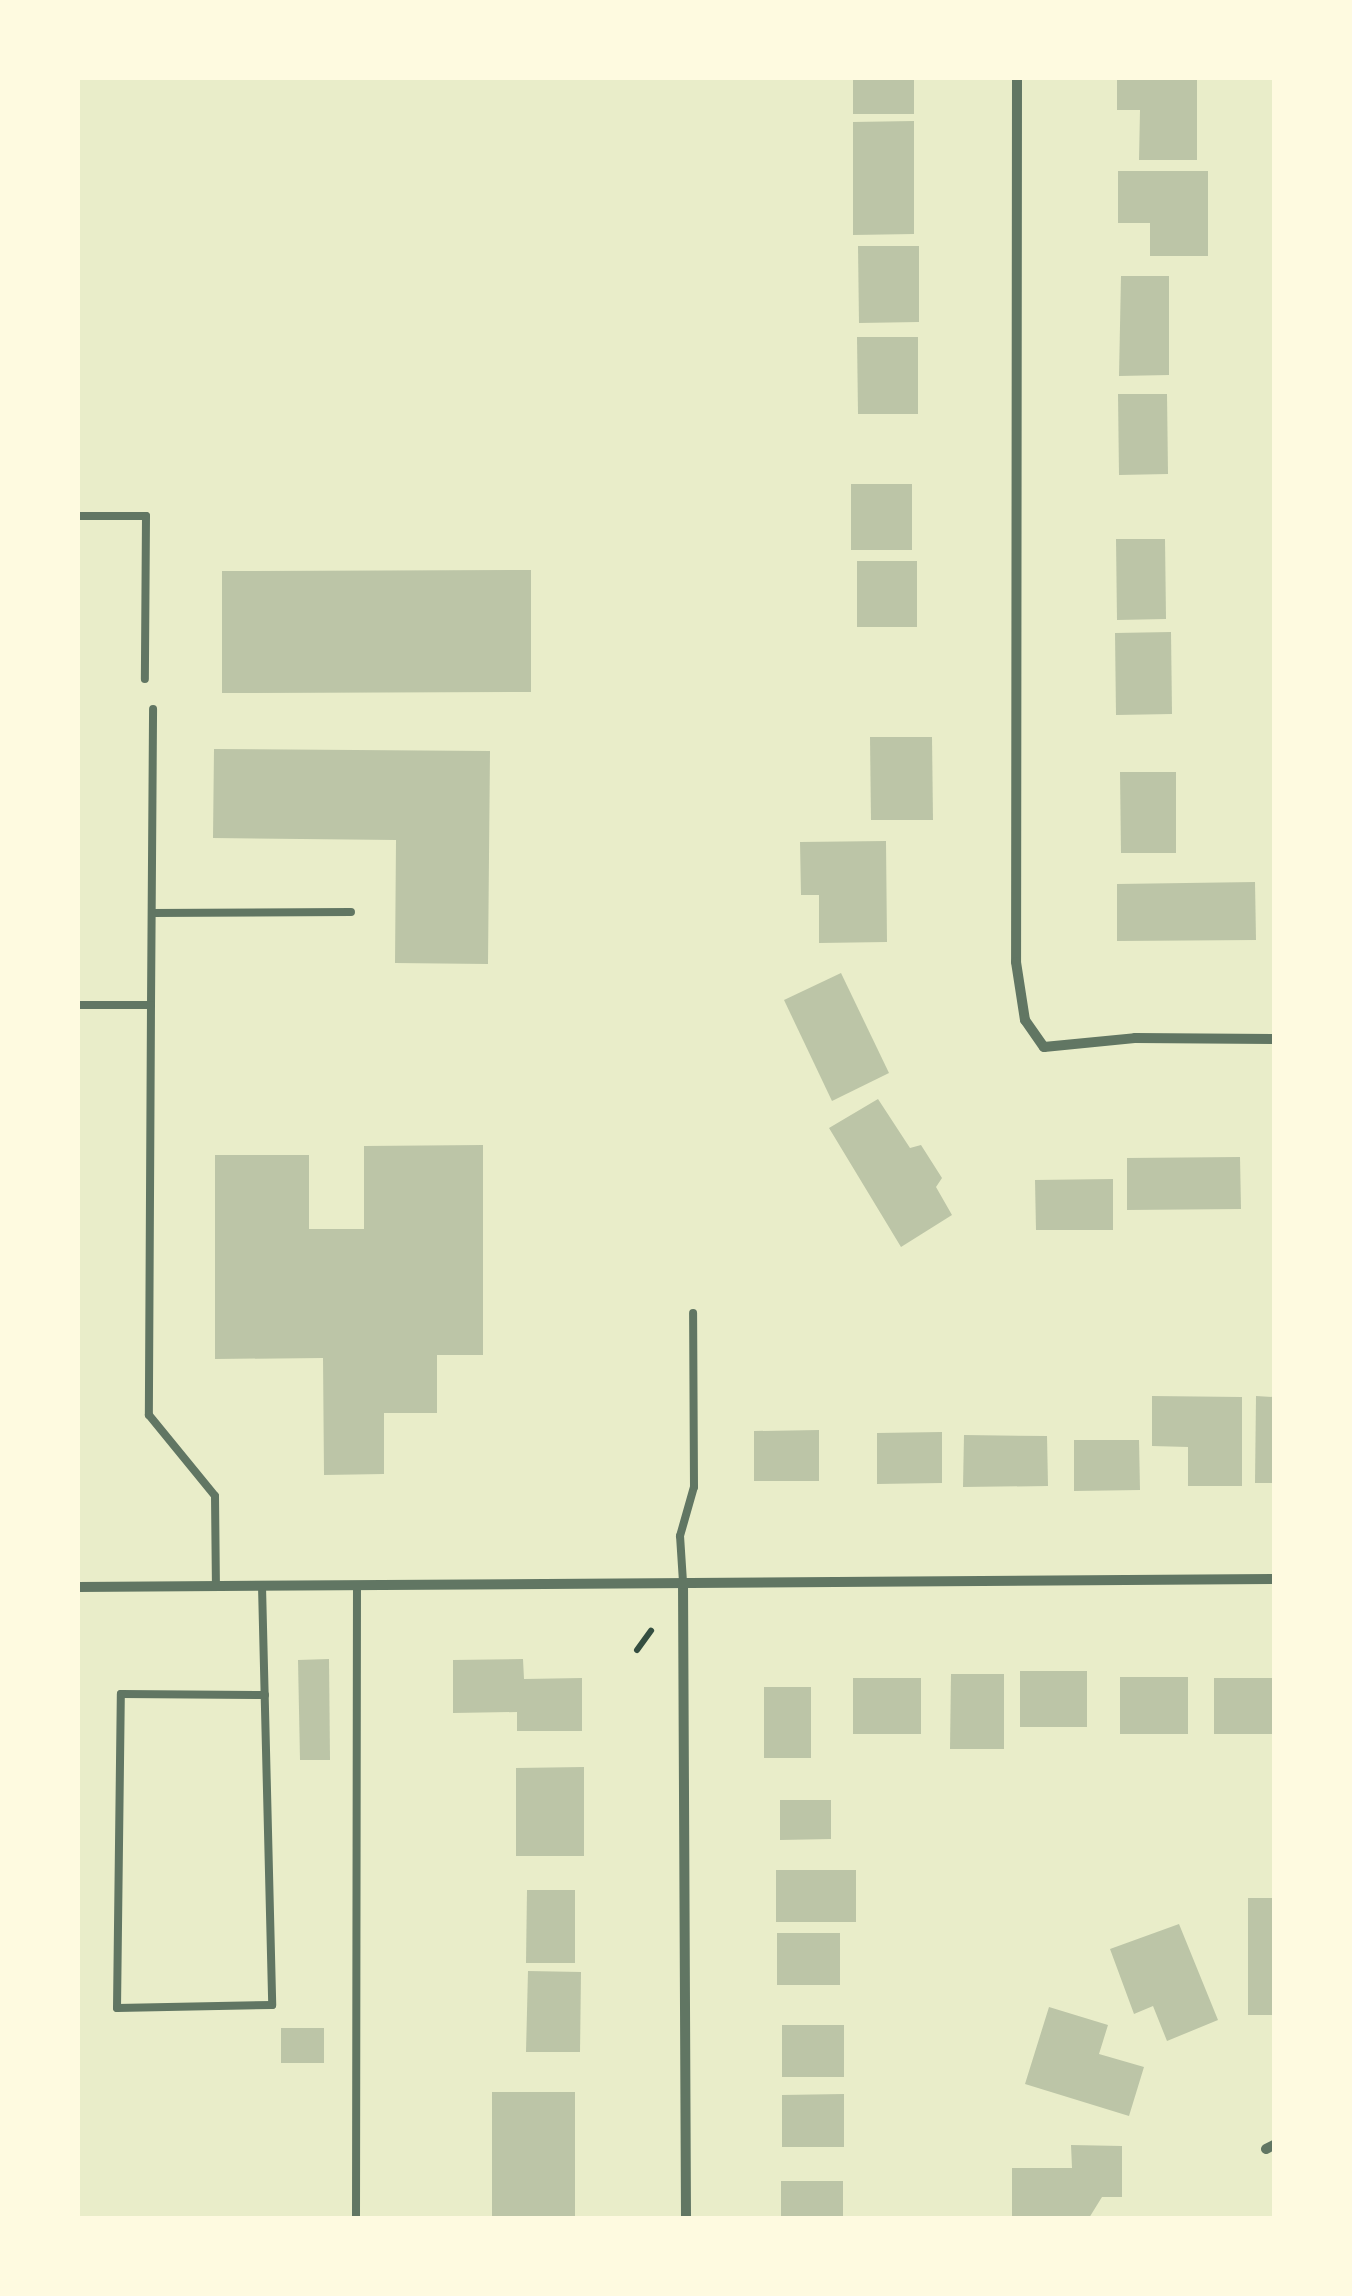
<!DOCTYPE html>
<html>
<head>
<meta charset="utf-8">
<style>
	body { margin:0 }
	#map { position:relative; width:1352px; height:2296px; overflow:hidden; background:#e9edc9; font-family:"IBM Plex Sans",sans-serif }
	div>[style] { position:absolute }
	.building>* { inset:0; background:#bcc5a7 }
	.path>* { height:6px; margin:-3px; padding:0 3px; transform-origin:3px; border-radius:3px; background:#344e41 }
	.service>* { height:8px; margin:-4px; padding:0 4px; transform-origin:4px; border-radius:4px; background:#617663 }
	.minor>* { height:10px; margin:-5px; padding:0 5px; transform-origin:5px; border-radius:5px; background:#617663 }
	span { translate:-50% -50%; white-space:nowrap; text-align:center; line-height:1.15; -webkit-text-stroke:8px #fefae0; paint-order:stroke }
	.frame { position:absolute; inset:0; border:80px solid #fefae0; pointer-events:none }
</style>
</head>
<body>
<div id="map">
	<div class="building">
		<i style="clip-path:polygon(853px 78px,914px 78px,914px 114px,853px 114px)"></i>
		<i style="clip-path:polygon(1117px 78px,1197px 78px,1197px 160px,1139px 160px,1140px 110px,1117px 110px)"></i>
		<i style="clip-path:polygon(914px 121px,914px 234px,853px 235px,853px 122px)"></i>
		<i style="clip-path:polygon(1118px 171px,1208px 171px,1208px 256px,1150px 256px,1150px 223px,1118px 223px)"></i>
		<i style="clip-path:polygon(858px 246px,919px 246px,919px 322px,859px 323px)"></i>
		<i style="clip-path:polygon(1121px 276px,1169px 276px,1169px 375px,1119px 376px)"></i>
		<i style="clip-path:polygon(857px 337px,918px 337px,918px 414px,858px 414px)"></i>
		<i style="clip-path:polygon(1118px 394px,1167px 394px,1168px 474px,1119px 475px)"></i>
		<i style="clip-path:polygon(851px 484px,912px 484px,912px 550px,851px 550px)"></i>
		<i style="clip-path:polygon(1116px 539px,1165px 539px,1166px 619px,1117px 620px)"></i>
		<i style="clip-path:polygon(857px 561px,917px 561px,917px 627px,857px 627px)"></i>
		<i style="clip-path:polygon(531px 570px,531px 692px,222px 693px,222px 571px)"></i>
		<i style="clip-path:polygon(1171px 632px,1172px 714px,1116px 715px,1115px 633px)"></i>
		<i style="clip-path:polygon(870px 737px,932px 737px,933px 820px,871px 820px)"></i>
		<i style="clip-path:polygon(214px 749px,490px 751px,488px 964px,395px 963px,396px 840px,213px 838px)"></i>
		<i style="clip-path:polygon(1120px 772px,1176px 772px,1176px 853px,1121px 853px)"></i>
		<i style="clip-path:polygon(886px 841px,887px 942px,819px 943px,819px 895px,801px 895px,800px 842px)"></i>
		<i style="clip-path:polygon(1255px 882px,1256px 940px,1117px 941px,1117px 884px)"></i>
		<i style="clip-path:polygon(841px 973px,889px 1073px,832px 1101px,784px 1000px)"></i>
		<i style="clip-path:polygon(878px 1099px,910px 1148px,921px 1145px,942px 1178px,936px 1187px,952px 1215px,901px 1247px,829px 1128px)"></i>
		<i style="clip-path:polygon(483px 1145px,483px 1355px,437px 1355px,437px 1413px,384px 1413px,384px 1474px,324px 1475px,323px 1358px,215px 1359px,215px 1155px,309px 1155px,309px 1229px,364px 1229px,364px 1146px)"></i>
		<i style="clip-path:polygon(1240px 1157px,1241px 1209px,1127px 1210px,1127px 1158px)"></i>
		<i style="clip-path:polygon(1113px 1179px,1113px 1230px,1036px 1230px,1035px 1180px)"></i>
		<i style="clip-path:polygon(1152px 1396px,1242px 1397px,1242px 1486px,1188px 1486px,1188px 1447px,1152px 1446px)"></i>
		<i style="clip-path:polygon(1256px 1396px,1274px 1397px,1274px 1483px,1255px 1483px)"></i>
		<i style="clip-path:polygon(819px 1430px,819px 1481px,754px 1481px,754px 1431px)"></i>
		<i style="clip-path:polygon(942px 1432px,942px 1483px,877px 1484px,877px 1433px)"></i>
		<i style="clip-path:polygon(964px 1435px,1047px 1436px,1048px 1486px,963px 1487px)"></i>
		<i style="clip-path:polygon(1074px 1440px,1139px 1440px,1140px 1490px,1074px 1491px)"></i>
		<i style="clip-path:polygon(329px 1659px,330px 1760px,300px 1760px,298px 1660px)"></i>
		<i style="clip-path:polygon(523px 1659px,524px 1679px,582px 1678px,582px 1731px,517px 1731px,517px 1712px,453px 1713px,453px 1660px)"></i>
		<i style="clip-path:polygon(1020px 1671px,1087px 1671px,1087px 1727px,1020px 1727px)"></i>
		<i style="clip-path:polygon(951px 1674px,1004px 1674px,1004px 1749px,950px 1749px)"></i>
		<i style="clip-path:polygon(1120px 1677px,1188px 1677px,1188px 1734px,1120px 1734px)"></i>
		<i style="clip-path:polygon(853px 1678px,921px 1678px,921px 1734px,853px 1734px)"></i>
		<i style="clip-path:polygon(1214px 1678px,1274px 1678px,1274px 1734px,1214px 1734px)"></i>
		<i style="clip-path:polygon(764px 1687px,811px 1687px,811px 1758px,764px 1758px)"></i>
		<i style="clip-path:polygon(584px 1767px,584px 1856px,516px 1856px,516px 1768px)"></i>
		<i style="clip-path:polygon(780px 1800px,831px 1800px,831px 1839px,780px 1840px)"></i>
		<i style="clip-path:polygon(776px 1870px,856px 1870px,856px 1922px,776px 1922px)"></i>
		<i style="clip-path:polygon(527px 1890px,575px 1890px,575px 1963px,526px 1963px)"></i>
		<i style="clip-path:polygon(1248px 1898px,1274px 1898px,1274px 2015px,1248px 2015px)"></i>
		<i style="clip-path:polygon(1179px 1924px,1218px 2020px,1167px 2041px,1153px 2006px,1134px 2014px,1110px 1949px)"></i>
		<i style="clip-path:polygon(777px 1933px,840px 1933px,840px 1985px,777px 1985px)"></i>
		<i style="clip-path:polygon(528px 1971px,581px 1972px,580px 2052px,526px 2052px)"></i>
		<i style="clip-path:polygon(1049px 2007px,1108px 2025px,1099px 2054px,1144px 2067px,1129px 2116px,1025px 2084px)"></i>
		<i style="clip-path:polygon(782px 2025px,844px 2025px,844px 2077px,782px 2077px)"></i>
		<i style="clip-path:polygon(281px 2028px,324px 2028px,324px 2063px,281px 2063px)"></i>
		<i style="clip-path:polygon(492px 2092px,575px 2092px,575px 2218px,492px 2218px)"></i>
		<i style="clip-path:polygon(844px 2094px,844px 2147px,782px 2147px,782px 2095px)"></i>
		<i style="clip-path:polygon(1071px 2145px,1122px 2146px,1122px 2197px,1102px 2197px,1089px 2218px,1012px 2218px,1012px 2168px,1072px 2168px)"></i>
		<i style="clip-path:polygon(781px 2181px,843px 2181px,843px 2218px,781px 2218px)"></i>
	</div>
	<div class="path">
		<i style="left:637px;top:1650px;width:24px;rotate:-54deg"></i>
	</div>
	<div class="service">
		<i style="left:78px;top:516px;width:68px"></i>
		<i style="left:146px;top:516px;width:163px;rotate:90.4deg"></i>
		<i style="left:152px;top:913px;width:199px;rotate:-0.3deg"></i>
		<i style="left:78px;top:1005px;width:73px"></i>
		<i style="left:151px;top:1005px;width:296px;rotate:-89.6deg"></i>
		<i style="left:151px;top:1005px;width:410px;rotate:90.3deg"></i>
		<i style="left:149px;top:1415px;width:104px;rotate:50.8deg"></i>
		<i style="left:215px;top:1496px;width:90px;rotate:89.4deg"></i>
		<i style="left:683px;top:1582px;width:46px;rotate:-93.7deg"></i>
		<i style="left:680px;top:1536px;width:51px;rotate:-74.1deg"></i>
		<i style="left:694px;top:1487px;width:174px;rotate:-90.3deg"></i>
		<i style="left:262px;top:1586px;width:419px;rotate:88.6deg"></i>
		<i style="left:272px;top:2005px;width:155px;rotate:178.9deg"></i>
		<i style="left:117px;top:2008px;width:314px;rotate:-89.3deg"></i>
		<i style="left:121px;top:1694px;width:144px;rotate:0.4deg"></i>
		<i style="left:356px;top:2218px;width:633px;rotate:-89.91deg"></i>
	</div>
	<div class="minor">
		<i style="left:1017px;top:78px;width:884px;rotate:90.06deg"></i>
		<i style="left:1016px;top:962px;width:59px;rotate:81.2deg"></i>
		<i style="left:1025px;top:1020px;width:33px;rotate:55deg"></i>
		<i style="left:1044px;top:1047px;width:91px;rotate:-5.6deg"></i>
		<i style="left:1135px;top:1038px;width:139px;rotate:0.4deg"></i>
		<i style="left:683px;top:1582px;width:636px;rotate:89.73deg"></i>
		<i style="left:78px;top:1587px;width:1196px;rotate:-0.38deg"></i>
		<i style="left:1266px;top:2149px;width:9px;rotate:-27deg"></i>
	</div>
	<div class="frame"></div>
</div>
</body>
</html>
